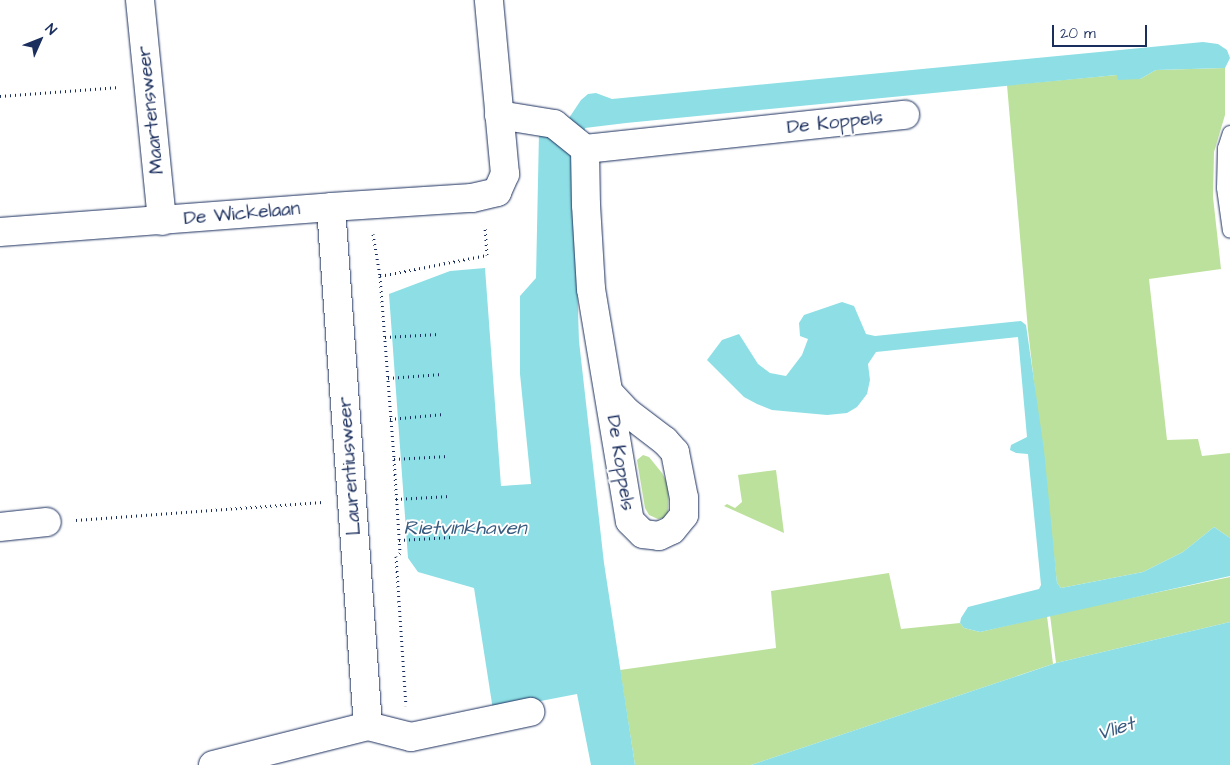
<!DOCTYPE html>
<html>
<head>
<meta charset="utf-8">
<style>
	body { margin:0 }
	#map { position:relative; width:1230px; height:765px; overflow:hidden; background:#fff; font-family:"Architects Daughter",sans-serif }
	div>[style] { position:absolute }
	.green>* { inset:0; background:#bce19c }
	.water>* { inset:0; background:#8ddfe5 }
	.path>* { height:3px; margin-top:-1.5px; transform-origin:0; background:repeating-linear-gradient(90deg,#1b2f5e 0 1px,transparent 0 5px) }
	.roads { filter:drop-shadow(0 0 1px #1b2f5e) drop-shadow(0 0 1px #1b2f5e) }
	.service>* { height:14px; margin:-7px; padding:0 7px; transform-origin:7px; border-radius:7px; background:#fff }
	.minor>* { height:28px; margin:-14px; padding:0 14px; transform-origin:14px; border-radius:14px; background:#fff }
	span { translate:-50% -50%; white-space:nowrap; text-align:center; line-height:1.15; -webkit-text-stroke:4px #fff; paint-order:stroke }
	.street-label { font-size:19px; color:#1b2f5e }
	.water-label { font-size:20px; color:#385b80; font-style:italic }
	.north { position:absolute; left:15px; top:15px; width:50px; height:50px; -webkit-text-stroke:4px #fff; paint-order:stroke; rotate:46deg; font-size:14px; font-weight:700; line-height:20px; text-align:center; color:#1b2f5e }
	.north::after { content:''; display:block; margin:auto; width:18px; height:22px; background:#1b2f5e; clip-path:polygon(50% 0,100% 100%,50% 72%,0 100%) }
	.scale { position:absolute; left:1052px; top:25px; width:95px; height:22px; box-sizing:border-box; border:2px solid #1b2f5e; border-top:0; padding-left:6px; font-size:15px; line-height:18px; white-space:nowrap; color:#1b2f5e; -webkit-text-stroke:4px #fff; paint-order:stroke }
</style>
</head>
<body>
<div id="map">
	<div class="green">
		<i style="clip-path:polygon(1225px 68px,1225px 115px,1214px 152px,1213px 197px,1221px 269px,1149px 279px,1167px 440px,1198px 439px,1202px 456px,1230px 453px,1230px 538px,1214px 527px,1183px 552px,1143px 572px,1061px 588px,1057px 583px,1028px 330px,1007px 85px,1117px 75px,1140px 79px,1156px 70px)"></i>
		<i style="clip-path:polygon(643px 455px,649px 457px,662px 473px,669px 486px,668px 513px,663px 518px,658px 519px,649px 515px,645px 508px,637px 460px)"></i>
		<i style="clip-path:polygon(776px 470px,784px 533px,724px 506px,727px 504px,735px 508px,742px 502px,738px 475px)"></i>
		<i style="clip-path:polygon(889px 573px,901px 629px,960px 623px,964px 628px,980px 632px,1047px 616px,1053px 664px,751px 765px,635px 765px,620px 670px,776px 648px,771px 591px)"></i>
		<i style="clip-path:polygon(1230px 577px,1230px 622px,1056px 663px,1050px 615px)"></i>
	</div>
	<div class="water">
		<i style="clip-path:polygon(1203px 42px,1218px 44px,1227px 50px,1230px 58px,1225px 68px,1156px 70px,1140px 79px,1118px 80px,1117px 75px,626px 123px,585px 128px,584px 136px,581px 129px,569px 118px,581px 100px,588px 94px,596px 93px,612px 99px)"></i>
		<i style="clip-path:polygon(539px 132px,566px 145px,573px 161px,579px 341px,604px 563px,635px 765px,591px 765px,577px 694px,493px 710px,474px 588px,418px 572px,408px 558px,389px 294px,450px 271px,485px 268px,501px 486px,531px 484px,520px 374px,520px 296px,536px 278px)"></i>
		<i style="clip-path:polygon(842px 302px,854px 306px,866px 334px,875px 336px,1021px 321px,1026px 325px,1044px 450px,1057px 583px,1061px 588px,1143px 572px,1183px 552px,1214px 527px,1230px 538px,1230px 576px,980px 632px,964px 628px,960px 623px,961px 618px,968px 607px,1039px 589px,1041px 585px,1028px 454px,1016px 453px,1010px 450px,1011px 445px,1027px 437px,1018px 337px,876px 352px,868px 364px,870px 380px,867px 394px,857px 407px,847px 413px,827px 415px,772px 410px,757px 404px,744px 397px,707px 360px,722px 340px,739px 334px,758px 364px,770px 373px,786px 376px,802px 355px,808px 339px,800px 336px,799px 323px,804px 315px)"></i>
		<i style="clip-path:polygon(1230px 622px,1230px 765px,751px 765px,1056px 663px)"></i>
	</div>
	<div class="path">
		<i style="left:0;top:96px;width:120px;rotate:-4.3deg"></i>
		<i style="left:373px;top:234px;width:43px;rotate:80.5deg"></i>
		<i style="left:380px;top:276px;width:184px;rotate:85.6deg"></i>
		<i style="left:394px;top:459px;width:94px;rotate:86.3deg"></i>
		<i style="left:400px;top:553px;width:5px;rotate:143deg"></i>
		<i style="left:396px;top:556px;width:150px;rotate:86.2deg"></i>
		<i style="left:380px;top:276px;width:109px;rotate:-11.1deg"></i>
		<i style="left:487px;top:255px;width:29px;rotate:-94deg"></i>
		<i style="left:385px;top:337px;width:54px;rotate:-3.2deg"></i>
		<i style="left:388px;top:378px;width:54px;rotate:-4.2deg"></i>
		<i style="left:390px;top:419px;width:54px;rotate:-5.3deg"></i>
		<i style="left:394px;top:459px;width:54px;rotate:-3.2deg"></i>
		<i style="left:396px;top:499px;width:54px;rotate:-3.2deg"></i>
		<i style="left:76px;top:520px;width:247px;rotate:-4.2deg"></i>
		<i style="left:399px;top:540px;width:54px;rotate:-3.2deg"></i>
	</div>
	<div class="roads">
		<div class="service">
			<i style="left:1230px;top:133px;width:16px;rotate:108deg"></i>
			<i style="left:1225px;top:148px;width:40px;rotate:91.4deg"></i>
			<i style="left:1224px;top:188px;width:43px;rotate:82.1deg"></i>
		</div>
		<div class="minor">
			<i style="left:140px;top:0;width:222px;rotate:84.3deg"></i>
			<i style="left:499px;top:115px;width:56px;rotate:9.3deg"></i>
			<i style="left:554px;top:124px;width:40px;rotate:39deg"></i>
			<i style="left:585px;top:149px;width:56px;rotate:89deg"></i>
			<i style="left:586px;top:205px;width:84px;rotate:86.6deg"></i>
			<i style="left:591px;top:289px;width:235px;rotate:80.5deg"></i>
			<i style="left:630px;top:521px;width:18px;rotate:45deg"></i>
			<i style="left:643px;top:534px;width:16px;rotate:7deg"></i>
			<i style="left:659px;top:536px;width:14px;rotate:-25deg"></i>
			<i style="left:672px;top:530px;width:19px;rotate:-51deg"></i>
			<i style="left:684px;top:515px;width:17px;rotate:-90deg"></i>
			<i style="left:684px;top:498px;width:47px;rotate:-101.1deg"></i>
			<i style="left:675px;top:452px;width:15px;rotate:-132deg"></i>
			<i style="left:665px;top:441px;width:48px;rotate:-142.7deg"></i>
			<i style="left:627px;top:412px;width:26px;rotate:-133deg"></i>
			<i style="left:585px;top:149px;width:322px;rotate:-6.1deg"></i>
			<i style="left:0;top:232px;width:332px;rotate:-4.3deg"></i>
			<i style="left:331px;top:207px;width:141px;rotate:-3.7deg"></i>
			<i style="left:472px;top:198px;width:26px;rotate:-13deg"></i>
			<i style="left:497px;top:192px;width:20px;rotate:-66deg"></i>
			<i style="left:505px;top:174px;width:175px;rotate:-95.3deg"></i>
			<i style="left:0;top:527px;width:47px;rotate:-6.1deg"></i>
			<i style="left:368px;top:726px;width:44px;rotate:14.3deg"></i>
			<i style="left:411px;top:737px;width:122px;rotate:-11.9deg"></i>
			<i style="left:213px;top:765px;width:160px;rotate:-14.1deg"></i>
			<i style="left:368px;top:726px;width:520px;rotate:-94.08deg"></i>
		</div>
	</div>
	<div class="street-label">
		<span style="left:151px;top:110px;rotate:-96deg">Maartensweer</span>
		<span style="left:835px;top:123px;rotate:-6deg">De Koppels</span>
		<span style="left:242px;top:214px;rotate:-5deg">De Wickelaan</span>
		<span style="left:620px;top:463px;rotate:81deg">De Koppels</span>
		<span style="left:350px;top:466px;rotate:-94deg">Laurentiusweer</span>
	</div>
	<div class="water-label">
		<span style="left:465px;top:528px">Rietvinkhaven</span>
		<span style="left:1116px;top:729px;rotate:-18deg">Vliet</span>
	</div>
	<div class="north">N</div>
	<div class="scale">20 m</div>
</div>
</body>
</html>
